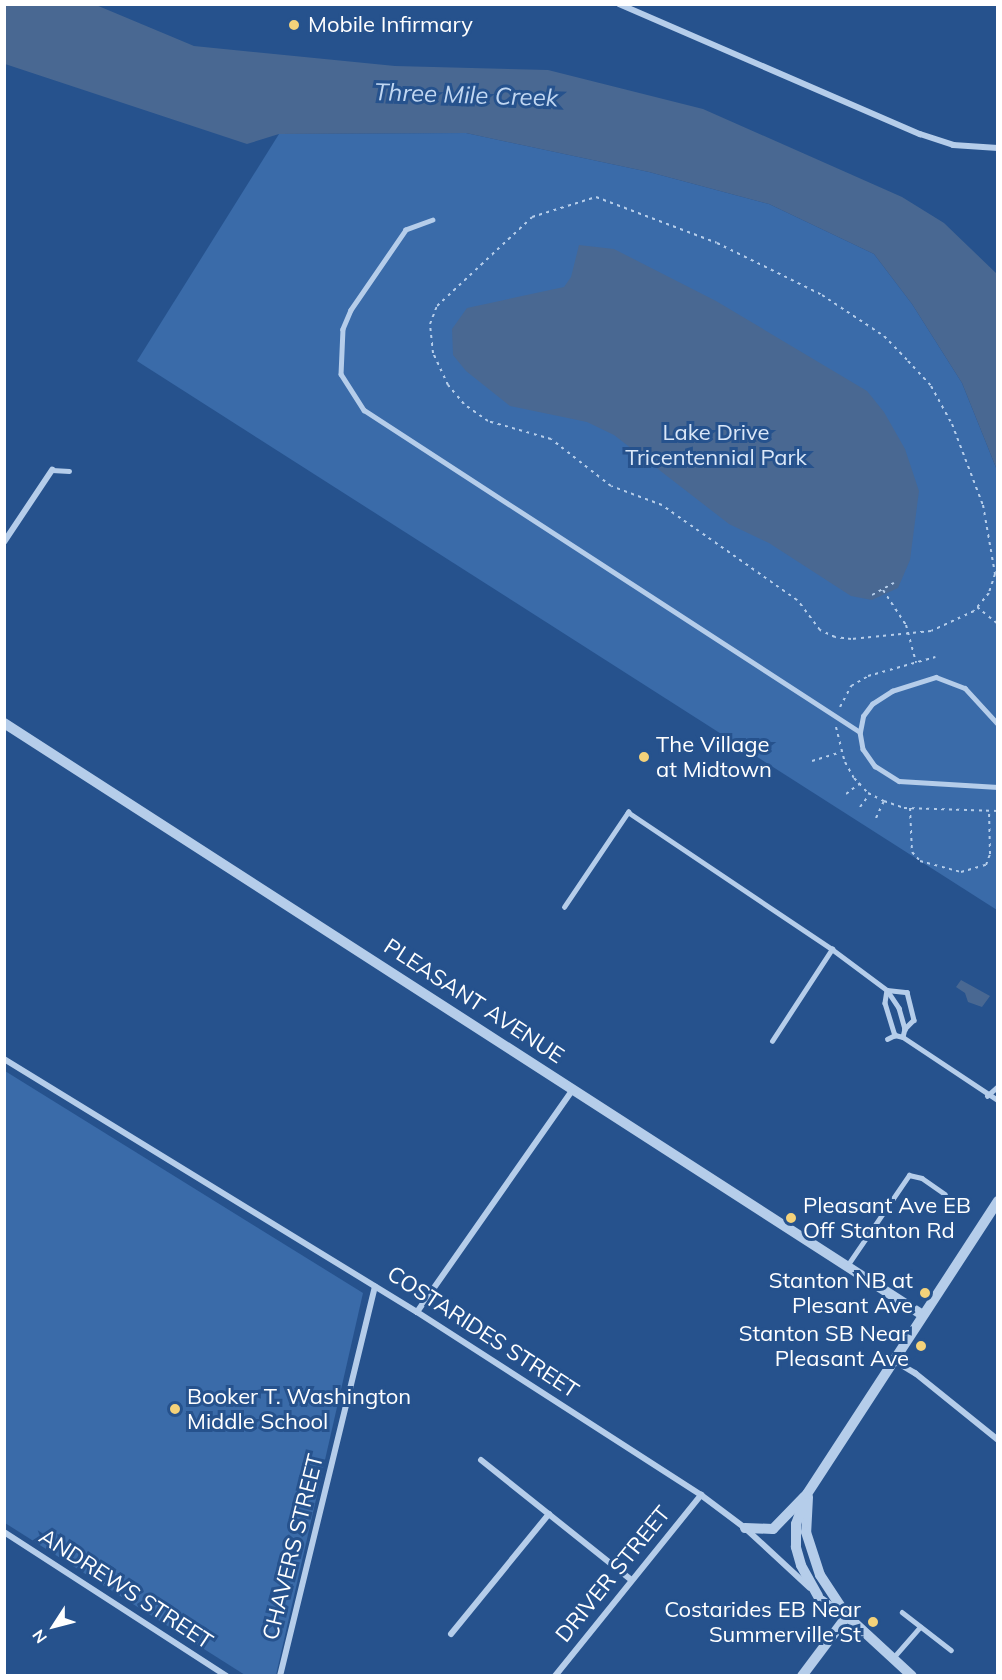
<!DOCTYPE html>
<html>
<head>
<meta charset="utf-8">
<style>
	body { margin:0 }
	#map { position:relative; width:1002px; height:1680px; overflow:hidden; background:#26528d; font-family:Mulish,sans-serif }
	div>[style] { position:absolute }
	.green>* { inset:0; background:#3a6ba9 }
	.water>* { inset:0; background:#496892 }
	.path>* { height:2px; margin-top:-1px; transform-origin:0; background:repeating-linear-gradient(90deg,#b5cdea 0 3px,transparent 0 7.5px) }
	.service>* { height:4.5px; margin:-2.25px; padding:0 2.25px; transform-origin:2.25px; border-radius:2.25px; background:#b5cdea }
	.minor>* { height:6px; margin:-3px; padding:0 3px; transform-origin:3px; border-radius:3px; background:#b5cdea }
	.tertiary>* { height:10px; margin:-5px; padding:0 5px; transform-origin:5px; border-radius:5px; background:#b5cdea }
	.dots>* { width:16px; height:16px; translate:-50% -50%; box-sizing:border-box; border:3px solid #26528d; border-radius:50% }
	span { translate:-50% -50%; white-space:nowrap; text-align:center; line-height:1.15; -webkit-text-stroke:6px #26528d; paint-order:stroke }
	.poi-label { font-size:22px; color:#fff }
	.left { translate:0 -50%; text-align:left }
	.right { translate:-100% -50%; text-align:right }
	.park-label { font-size:22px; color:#dae7f8 }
	.street-label { font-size:22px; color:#fff }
	.water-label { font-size:24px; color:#c1d7f2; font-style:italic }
	.frame { position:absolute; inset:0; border:6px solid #fff; pointer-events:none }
	.north { position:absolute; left:24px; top:1596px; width:60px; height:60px; -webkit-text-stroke:4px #26528d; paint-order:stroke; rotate:234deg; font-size:16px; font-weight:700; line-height:24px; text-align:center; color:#fff }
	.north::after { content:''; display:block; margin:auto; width:21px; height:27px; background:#fff; clip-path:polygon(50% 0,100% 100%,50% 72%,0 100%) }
</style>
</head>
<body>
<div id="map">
	<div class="green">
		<i style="clip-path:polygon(466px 133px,649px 172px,769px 204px,874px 254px,912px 304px,962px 383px,997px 470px,997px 910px,137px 361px,279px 134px)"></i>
		<i style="clip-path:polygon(5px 1071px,363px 1293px,276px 1675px,245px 1675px,5px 1523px)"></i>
	</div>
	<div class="water">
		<i style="clip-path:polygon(5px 4px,96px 5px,194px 46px,395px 66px,548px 70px,703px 109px,902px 197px,944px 223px,997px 274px,997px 470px,962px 383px,912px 304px,874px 254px,769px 204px,649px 172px,466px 133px,279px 134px,247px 144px,5px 64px)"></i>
		<i style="clip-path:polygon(579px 245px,614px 249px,716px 301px,867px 391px,884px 412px,905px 449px,919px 491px,910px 560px,898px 588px,872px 600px,851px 596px,769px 543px,729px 524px,614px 435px,587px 422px,510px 406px,466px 371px,453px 355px,452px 329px,467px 308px,564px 287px,571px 277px)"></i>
		<i style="clip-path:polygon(961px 980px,990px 996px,982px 1007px,968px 1002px,965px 993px,956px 987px)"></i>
	</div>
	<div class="path">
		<i style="left:596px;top:197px;width:129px;rotate:20.8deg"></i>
		<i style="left:717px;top:243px;width:117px;rotate:26.3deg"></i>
		<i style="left:822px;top:295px;width:74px;rotate:33.5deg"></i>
		<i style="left:884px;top:336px;width:35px;rotate:46deg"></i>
		<i style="left:908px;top:361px;width:34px;rotate:47deg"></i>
		<i style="left:931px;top:386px;width:43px;rotate:61.1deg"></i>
		<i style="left:952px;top:424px;width:87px;rotate:69.1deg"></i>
		<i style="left:983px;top:505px;width:70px;rotate:80.1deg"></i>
		<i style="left:995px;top:574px;width:20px;rotate:108deg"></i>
		<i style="left:989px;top:593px;width:23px;rotate:130deg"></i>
		<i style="left:974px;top:611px;width:47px;rotate:155.1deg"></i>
		<i style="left:931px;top:631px;width:80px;rotate:174.3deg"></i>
		<i style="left:851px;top:639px;width:16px;rotate:-173deg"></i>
		<i style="left:835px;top:637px;width:17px;rotate:-155deg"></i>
		<i style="left:820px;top:630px;width:38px;rotate:-127deg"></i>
		<i style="left:797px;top:600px;width:165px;rotate:-144.9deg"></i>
		<i style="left:662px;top:505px;width:54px;rotate:-159.6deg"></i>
		<i style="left:611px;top:486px;width:76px;rotate:-141.9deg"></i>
		<i style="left:551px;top:439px;width:66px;rotate:-164.1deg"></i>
		<i style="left:488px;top:421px;width:29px;rotate:-145deg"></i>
		<i style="left:464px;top:404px;width:25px;rotate:-130deg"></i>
		<i style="left:448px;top:385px;width:35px;rotate:-115deg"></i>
		<i style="left:433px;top:353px;width:29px;rotate:-96deg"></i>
		<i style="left:430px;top:324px;width:19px;rotate:-69deg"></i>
		<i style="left:437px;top:306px;width:130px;rotate:-43.1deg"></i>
		<i style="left:532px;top:217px;width:67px;rotate:-17.4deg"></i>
		<i style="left:883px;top:590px;width:42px;rotate:56.7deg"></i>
		<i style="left:906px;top:625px;width:39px;rotate:75deg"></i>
		<i style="left:872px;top:595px;width:25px;rotate:-29deg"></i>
		<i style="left:977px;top:607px;width:27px;rotate:39deg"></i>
		<i style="left:840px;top:707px;width:24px;rotate:-62deg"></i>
		<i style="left:851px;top:686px;width:20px;rotate:-30deg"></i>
		<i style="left:868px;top:676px;width:70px;rotate:-15.8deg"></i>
		<i style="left:836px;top:727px;width:36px;rotate:76deg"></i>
		<i style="left:845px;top:762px;width:18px;rotate:61deg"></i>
		<i style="left:854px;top:778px;width:21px;rotate:47deg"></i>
		<i style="left:868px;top:793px;width:18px;rotate:27deg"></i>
		<i style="left:884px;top:801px;width:21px;rotate:19deg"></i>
		<i style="left:904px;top:808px;width:94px;rotate:1.8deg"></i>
		<i style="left:812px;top:761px;width:30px;rotate:-17deg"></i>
		<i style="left:846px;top:794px;width:18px;rotate:-38deg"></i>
		<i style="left:860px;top:807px;width:15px;rotate:-53deg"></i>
		<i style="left:910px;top:808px;width:44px;rotate:87.4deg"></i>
		<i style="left:912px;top:852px;width:12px;rotate:48deg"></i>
		<i style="left:920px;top:861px;width:42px;rotate:15deg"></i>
		<i style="left:961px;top:872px;width:26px;rotate:-16deg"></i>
		<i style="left:986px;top:865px;width:12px;rotate:-70deg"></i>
		<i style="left:990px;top:854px;width:43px;rotate:-91.3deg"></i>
		<i style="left:876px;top:818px;width:19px;rotate:-65deg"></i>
	</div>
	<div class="service">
		<i style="left:433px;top:220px;width:29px;rotate:160deg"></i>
		<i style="left:406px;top:230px;width:97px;rotate:124.5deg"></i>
		<i style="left:351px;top:310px;width:21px;rotate:113deg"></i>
		<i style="left:343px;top:329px;width:45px;rotate:92.5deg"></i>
		<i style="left:341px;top:374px;width:43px;rotate:57.4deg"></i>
		<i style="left:364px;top:410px;width:591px;rotate:32.99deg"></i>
		<i style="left:860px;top:732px;width:17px;rotate:80deg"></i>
		<i style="left:863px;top:749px;width:21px;rotate:55deg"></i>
		<i style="left:875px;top:766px;width:28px;rotate:32deg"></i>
		<i style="left:899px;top:781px;width:99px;rotate:3.5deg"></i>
		<i style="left:52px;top:470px;width:17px;rotate:3deg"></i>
		<i style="left:860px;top:732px;width:16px;rotate:-79deg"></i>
		<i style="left:863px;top:716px;width:15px;rotate:-53deg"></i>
		<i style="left:872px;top:704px;width:24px;rotate:-33deg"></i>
		<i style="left:892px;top:691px;width:46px;rotate:-17.7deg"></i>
		<i style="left:936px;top:677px;width:31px;rotate:21deg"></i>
		<i style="left:965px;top:688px;width:49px;rotate:47.5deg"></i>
		<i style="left:564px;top:907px;width:115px;rotate:-56deg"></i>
		<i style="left:628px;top:812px;width:246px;rotate:33.9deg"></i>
		<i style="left:832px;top:949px;width:69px;rotate:36.7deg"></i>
		<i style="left:887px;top:990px;width:22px;rotate:56deg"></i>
		<i style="left:899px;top:1008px;width:22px;rotate:74deg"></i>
		<i style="left:905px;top:1029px;width:8px;rotate:104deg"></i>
		<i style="left:887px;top:990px;width:20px;rotate:6deg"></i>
		<i style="left:907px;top:992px;width:29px;rotate:76deg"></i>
		<i style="left:914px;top:1020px;width:13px;rotate:135deg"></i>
		<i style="left:887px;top:990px;width:13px;rotate:99deg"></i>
		<i style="left:885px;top:1003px;width:34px;rotate:73deg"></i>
		<i style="left:887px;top:1039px;width:9px;rotate:-27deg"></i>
		<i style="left:895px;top:1035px;width:8px;rotate:14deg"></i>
		<i style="left:903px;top:1037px;width:114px;rotate:33.6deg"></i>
		<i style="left:772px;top:1041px;width:110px;rotate:-56.9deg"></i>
		<i style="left:987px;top:1096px;width:15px;rotate:-42deg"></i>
		<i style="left:847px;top:1266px;width:110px;rotate:-55.7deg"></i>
		<i style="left:909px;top:1175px;width:13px;rotate:13deg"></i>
		<i style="left:922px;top:1178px;width:28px;rotate:35deg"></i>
		<i style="left:902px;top:1612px;width:62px;rotate:37.8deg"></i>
		<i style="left:893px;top:1658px;width:41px;rotate:-48.9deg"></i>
	</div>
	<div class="minor">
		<i style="left:619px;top:4px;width:328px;rotate:23.4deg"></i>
		<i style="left:920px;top:134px;width:35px;rotate:18deg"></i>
		<i style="left:953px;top:145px;width:45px;rotate:3.8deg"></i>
		<i style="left:4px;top:542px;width:87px;rotate:-56.3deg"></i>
		<i style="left:4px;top:1059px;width:484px;rotate:31.5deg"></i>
		<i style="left:417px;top:1312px;width:338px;rotate:32.8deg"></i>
		<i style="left:701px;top:1495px;width:55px;rotate:36.9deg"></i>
		<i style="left:745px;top:1528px;width:88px;rotate:42.7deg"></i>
		<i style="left:417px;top:1312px;width:272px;rotate:-55deg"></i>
		<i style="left:893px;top:1360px;width:26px;rotate:31deg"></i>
		<i style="left:915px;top:1373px;width:107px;rotate:38.9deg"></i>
		<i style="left:481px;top:1460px;width:191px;rotate:38.6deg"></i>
		<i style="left:4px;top:1532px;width:265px;rotate:32.9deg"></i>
		<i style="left:817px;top:1595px;width:32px;rotate:35deg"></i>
		<i style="left:451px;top:1634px;width:155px;rotate:-50.8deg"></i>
		<i style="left:280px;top:1676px;width:401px;rotate:-76.3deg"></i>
		<i style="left:555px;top:1676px;width:233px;rotate:-51.1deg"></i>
	</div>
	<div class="tertiary">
		<i style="left:4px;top:723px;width:1091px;rotate:32.8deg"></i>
		<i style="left:808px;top:1497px;width:35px;rotate:93deg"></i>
		<i style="left:806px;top:1532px;width:45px;rotate:72deg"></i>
		<i style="left:820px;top:1575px;width:49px;rotate:56.6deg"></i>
		<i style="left:847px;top:1616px;width:88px;rotate:42.7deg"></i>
		<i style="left:745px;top:1528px;width:28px;rotate:2deg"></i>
		<i style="left:773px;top:1529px;width:46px;rotate:-45.9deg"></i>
		<i style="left:818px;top:1596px;width:35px;rotate:-119deg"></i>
		<i style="left:801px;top:1565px;width:19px;rotate:-106deg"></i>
		<i style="left:796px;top:1547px;width:23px;rotate:-90deg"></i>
		<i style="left:796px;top:1524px;width:32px;rotate:-70deg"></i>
		<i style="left:807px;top:1494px;width:350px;rotate:-56.9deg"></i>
		<i style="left:802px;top:1676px;width:75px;rotate:-53.1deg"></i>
	</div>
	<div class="dots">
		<i style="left:294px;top:25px;background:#f4d27a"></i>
		<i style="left:644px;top:757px;background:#f4d27a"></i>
		<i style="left:791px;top:1218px;background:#f4d27a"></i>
		<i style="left:925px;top:1293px;background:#f4d27a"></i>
		<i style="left:921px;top:1346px;background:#f4d27a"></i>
		<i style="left:175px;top:1409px;background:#f4d27a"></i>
		<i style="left:873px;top:1622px;background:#f4d27a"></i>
	</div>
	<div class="poi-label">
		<span class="left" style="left:308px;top:25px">Mobile Infirmary</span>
		<span class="left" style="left:656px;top:757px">The Village<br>at Midtown</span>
		<span class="left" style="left:803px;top:1218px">Pleasant Ave EB<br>Off Stanton Rd</span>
		<span class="right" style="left:913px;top:1293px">Stanton NB at<br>Plesant Ave</span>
		<span class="right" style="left:909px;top:1346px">Stanton SB Near<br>Pleasant Ave</span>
		<span class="left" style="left:187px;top:1409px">Booker T. Washington<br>Middle School</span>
		<span class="right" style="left:861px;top:1622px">Costarides EB Near<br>Summerville St</span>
	</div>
	<div class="park-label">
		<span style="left:716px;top:445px">Lake Drive<br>Tricentennial Park</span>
	</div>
	<div class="street-label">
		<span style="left:474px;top:1001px;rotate:33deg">PLEASANT AVENUE</span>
		<span style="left:483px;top:1332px;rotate:33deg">COSTARIDES STREET</span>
		<span style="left:293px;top:1547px;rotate:-76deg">CHAVERS STREET</span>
		<span style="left:613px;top:1574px;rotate:-51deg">DRIVER STREET</span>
		<span style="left:126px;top:1589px;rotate:33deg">ANDREWS STREET</span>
	</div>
	<div class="water-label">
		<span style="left:466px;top:95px;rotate:2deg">Three Mile Creek</span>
	</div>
	<div class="frame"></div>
	<div class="north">N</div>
</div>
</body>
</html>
